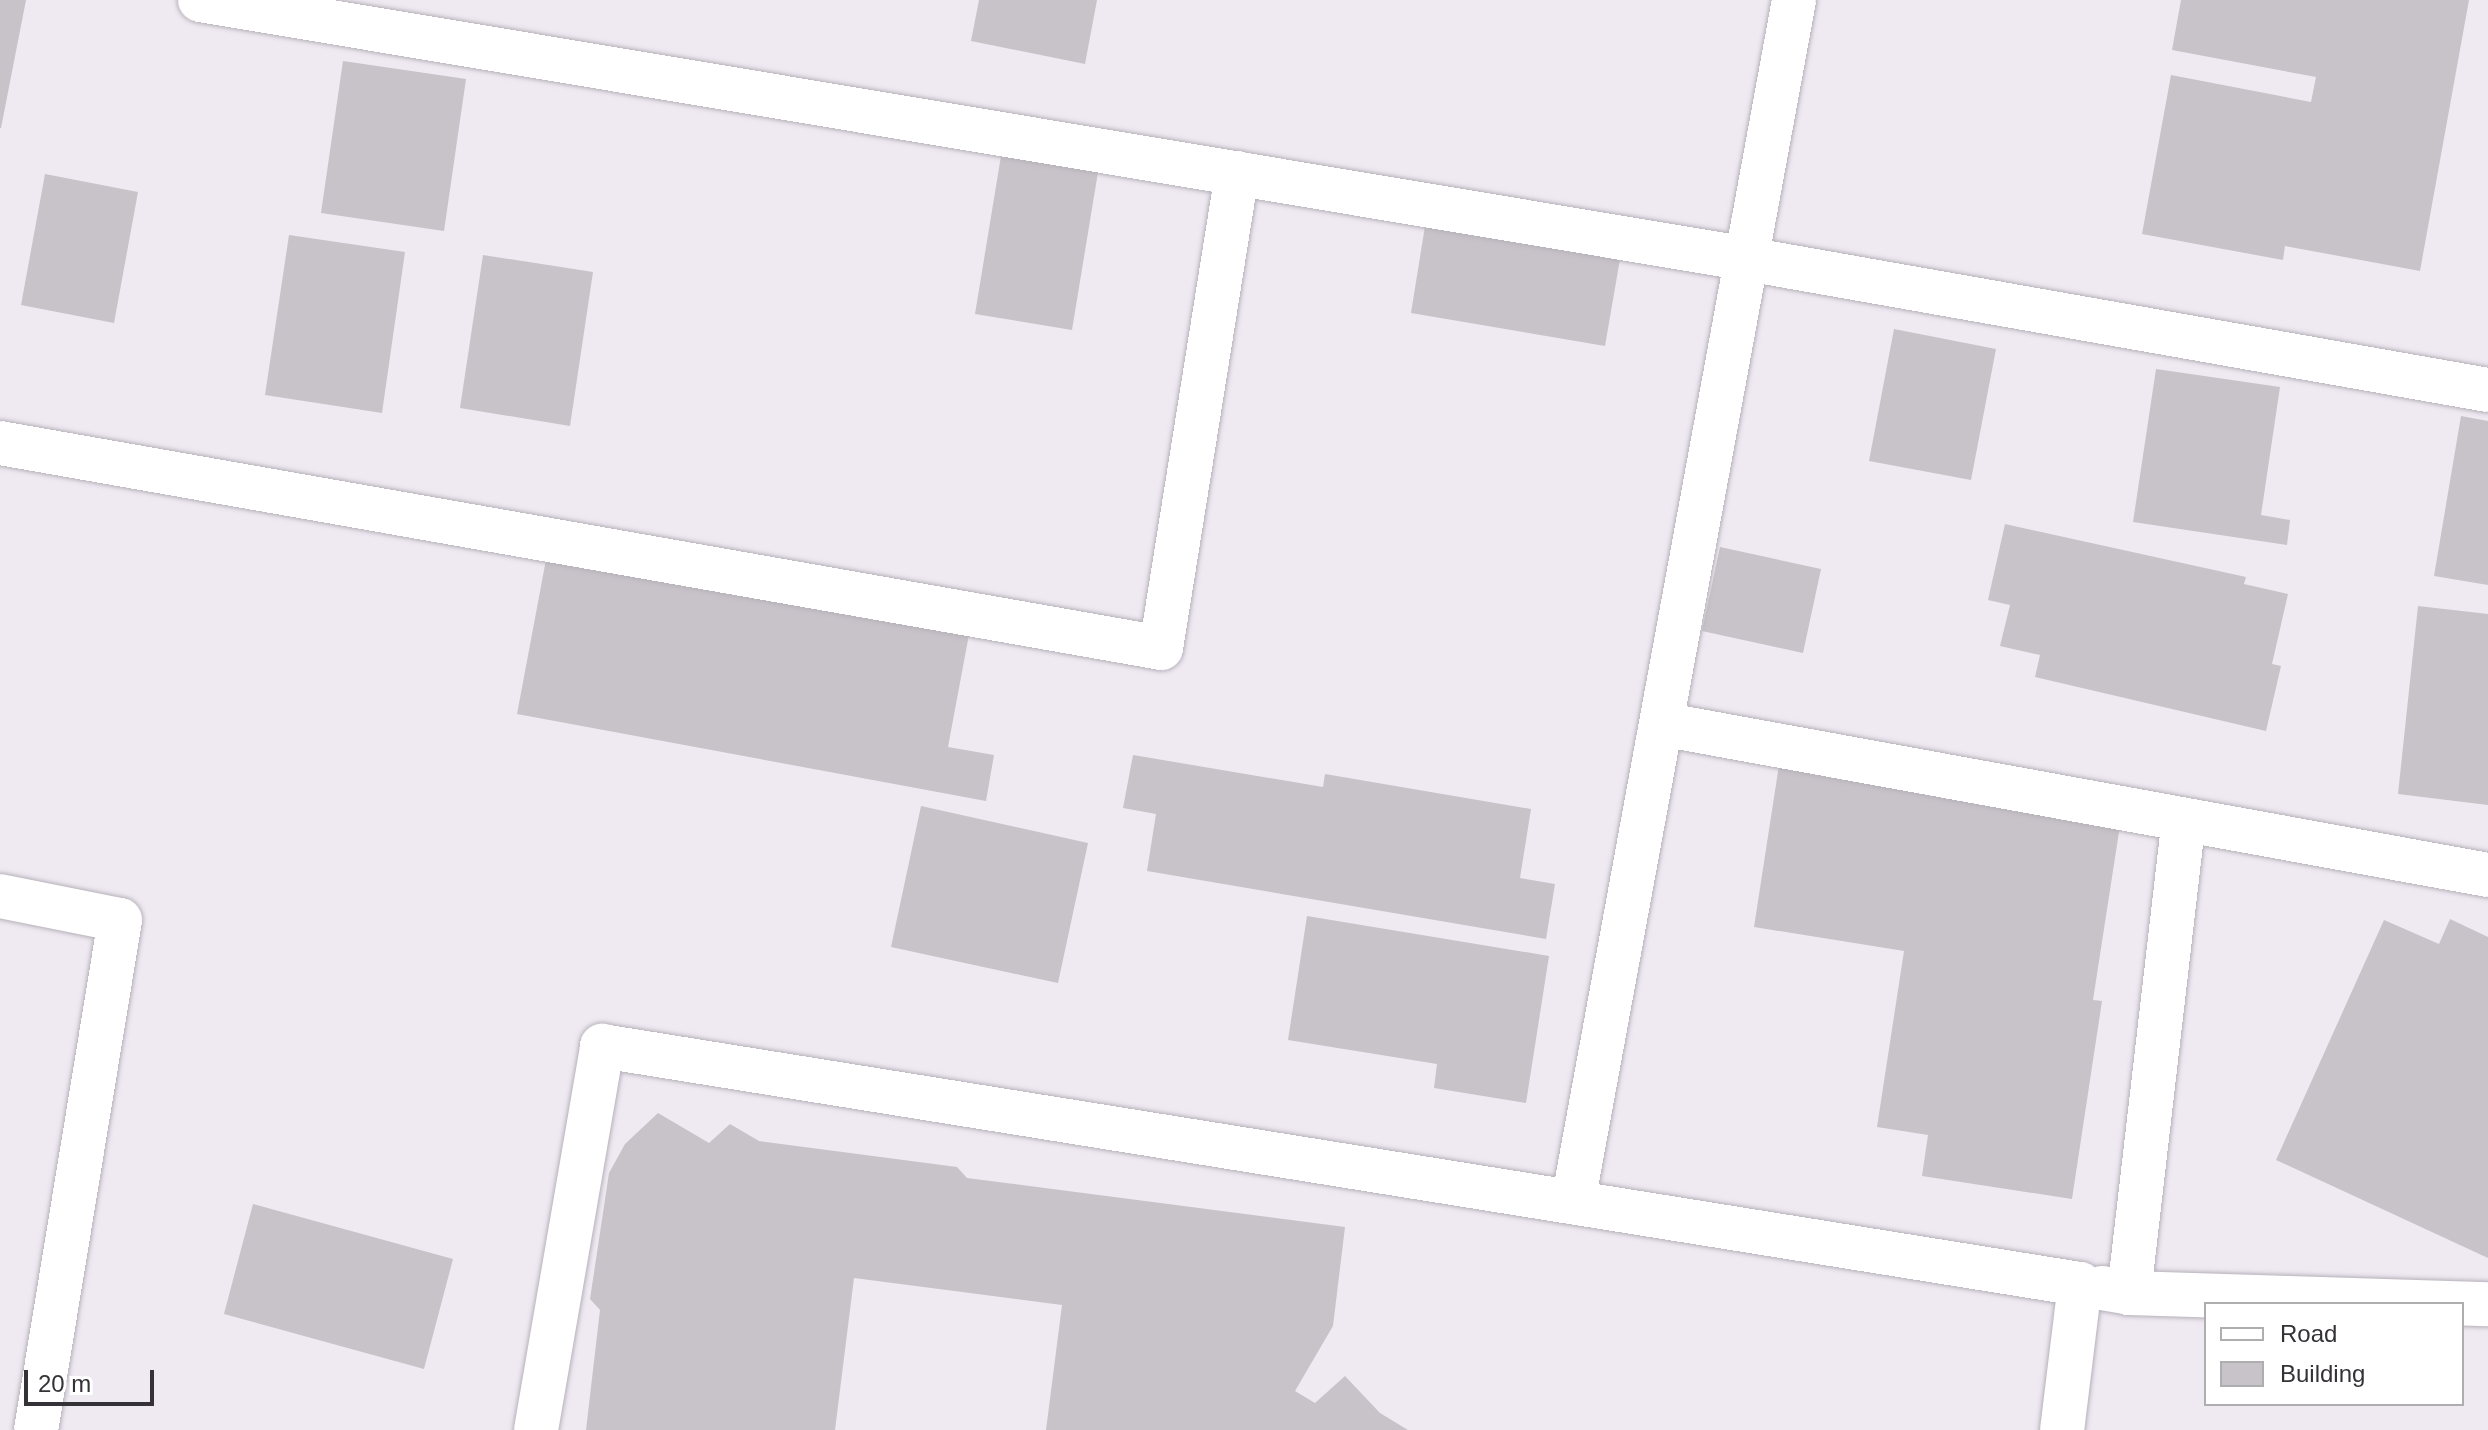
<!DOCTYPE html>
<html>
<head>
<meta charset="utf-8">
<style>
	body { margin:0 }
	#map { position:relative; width:2488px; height:1430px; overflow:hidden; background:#efe9f2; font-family:Arial,sans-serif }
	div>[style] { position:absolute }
	.building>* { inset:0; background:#c8c2c9 }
	.roads { filter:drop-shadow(0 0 2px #b6b1b9) drop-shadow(0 0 2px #b6b1b9) }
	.minor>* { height:44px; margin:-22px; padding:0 22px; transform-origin:22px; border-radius:22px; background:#fff }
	span { translate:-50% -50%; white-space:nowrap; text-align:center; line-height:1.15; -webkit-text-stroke:7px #fff; paint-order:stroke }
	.legend { position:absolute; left:2204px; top:1302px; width:260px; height:104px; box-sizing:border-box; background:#fff; border:2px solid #aeadaf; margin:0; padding:10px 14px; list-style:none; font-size:24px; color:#343236 }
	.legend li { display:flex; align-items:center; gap:16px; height:40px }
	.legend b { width:40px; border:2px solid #aeadaf }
	.scale { position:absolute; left:24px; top:1370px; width:130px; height:36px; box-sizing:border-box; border:4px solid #343236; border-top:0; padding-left:10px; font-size:24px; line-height:28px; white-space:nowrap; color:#343236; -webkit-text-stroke:6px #fff; paint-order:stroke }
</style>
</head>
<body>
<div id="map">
	<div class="building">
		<i style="clip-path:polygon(0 0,26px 0,1px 128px,0 128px)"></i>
		<i style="clip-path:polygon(979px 0,1097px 0,1085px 64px,971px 41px)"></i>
		<i style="clip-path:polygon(2181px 0,2469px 0,2420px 271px,2285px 246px,2283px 260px,2142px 234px,2171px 75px,2311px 102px,2316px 77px,2172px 50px)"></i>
		<i style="clip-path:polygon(343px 61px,466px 79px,444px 231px,321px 213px)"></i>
		<i style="clip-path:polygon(1001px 156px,1098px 172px,1072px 330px,975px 314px)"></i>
		<i style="clip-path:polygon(45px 174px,138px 192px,114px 323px,21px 305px)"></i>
		<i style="clip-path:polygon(1425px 226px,1620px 259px,1605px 346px,1411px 313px)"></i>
		<i style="clip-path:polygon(289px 235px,405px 252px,382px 413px,265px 395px)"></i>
		<i style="clip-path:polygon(483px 255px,593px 272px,570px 426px,460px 408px)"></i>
		<i style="clip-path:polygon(1894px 329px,1996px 349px,1971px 480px,1869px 461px)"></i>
		<i style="clip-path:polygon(2156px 369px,2280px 387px,2261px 515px,2290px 520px,2287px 545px,2133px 522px)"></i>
		<i style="clip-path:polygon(2461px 416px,2488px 421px,2488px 585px,2434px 576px)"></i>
		<i style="clip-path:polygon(2005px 524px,2246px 577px,2244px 584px,2288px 594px,2272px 664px,2281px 666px,2266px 731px,2035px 677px,2040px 655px,2000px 646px,2010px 605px,1988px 600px)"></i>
		<i style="clip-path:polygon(1720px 547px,1821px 569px,1803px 653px,1702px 631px)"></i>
		<i style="clip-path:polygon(548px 549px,970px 629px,948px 747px,994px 755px,986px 801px,517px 714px)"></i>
		<i style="clip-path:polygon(2418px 606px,2488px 614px,2488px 805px,2398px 794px)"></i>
		<i style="clip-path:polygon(1133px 755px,1323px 787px,1325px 774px,1531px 809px,1520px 878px,1555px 884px,1546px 939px,1147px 871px,1156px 814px,1123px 808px)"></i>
		<i style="clip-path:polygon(1779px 765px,2121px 819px,2093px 1000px,2102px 1001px,2072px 1199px,1922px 1176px,1928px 1135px,1877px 1127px,1904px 951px,1754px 927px)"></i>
		<i style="clip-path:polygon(921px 806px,1088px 843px,1058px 983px,891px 947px)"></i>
		<i style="clip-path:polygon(1307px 916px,1549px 956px,1526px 1103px,1434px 1088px,1437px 1064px,1288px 1040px)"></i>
		<i style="clip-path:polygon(2450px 919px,2488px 937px,2488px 1258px,2276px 1160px,2384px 920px,2439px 944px)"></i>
		<i style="clip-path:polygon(658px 1113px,709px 1143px,730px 1124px,759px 1141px,957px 1167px,967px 1178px,1345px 1227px,1333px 1326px,1295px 1391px,1315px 1403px,1345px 1376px,1380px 1413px,1408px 1430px,1046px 1430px,1062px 1305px,854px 1278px,835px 1430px,586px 1430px,600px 1310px,590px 1299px,609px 1173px,625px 1144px)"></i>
		<i style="clip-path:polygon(253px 1204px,453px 1259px,424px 1369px,224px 1314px)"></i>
	</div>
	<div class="roads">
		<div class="minor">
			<i style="left:200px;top:0;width:1569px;rotate:9.5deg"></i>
			<i style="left:1747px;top:259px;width:752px;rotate:10.03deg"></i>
			<i style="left:0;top:443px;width:1179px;rotate:10.01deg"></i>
			<i style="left:1161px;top:648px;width:481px;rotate:-80.9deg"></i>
			<i style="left:1661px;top:724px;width:841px;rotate:10.35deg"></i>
			<i style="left:0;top:896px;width:122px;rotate:11.3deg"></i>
			<i style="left:120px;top:920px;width:517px;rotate:99.35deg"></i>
			<i style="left:1573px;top:1202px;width:1222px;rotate:-79.58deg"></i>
			<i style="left:2102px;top:1288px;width:27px;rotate:10deg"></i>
			<i style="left:2129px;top:1293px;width:359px;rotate:1.8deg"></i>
			<i style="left:2129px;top:1293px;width:476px;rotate:-83.4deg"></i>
			<i style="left:536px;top:1430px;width:390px;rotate:-80.2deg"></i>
			<i style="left:602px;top:1046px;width:1497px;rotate:9.15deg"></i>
			<i style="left:2080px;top:1284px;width:147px;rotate:97deg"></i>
		</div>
	</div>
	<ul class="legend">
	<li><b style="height:10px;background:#fff"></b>Road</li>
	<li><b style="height:22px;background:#c8c2c9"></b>Building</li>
	</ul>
	<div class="scale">20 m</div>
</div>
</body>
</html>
